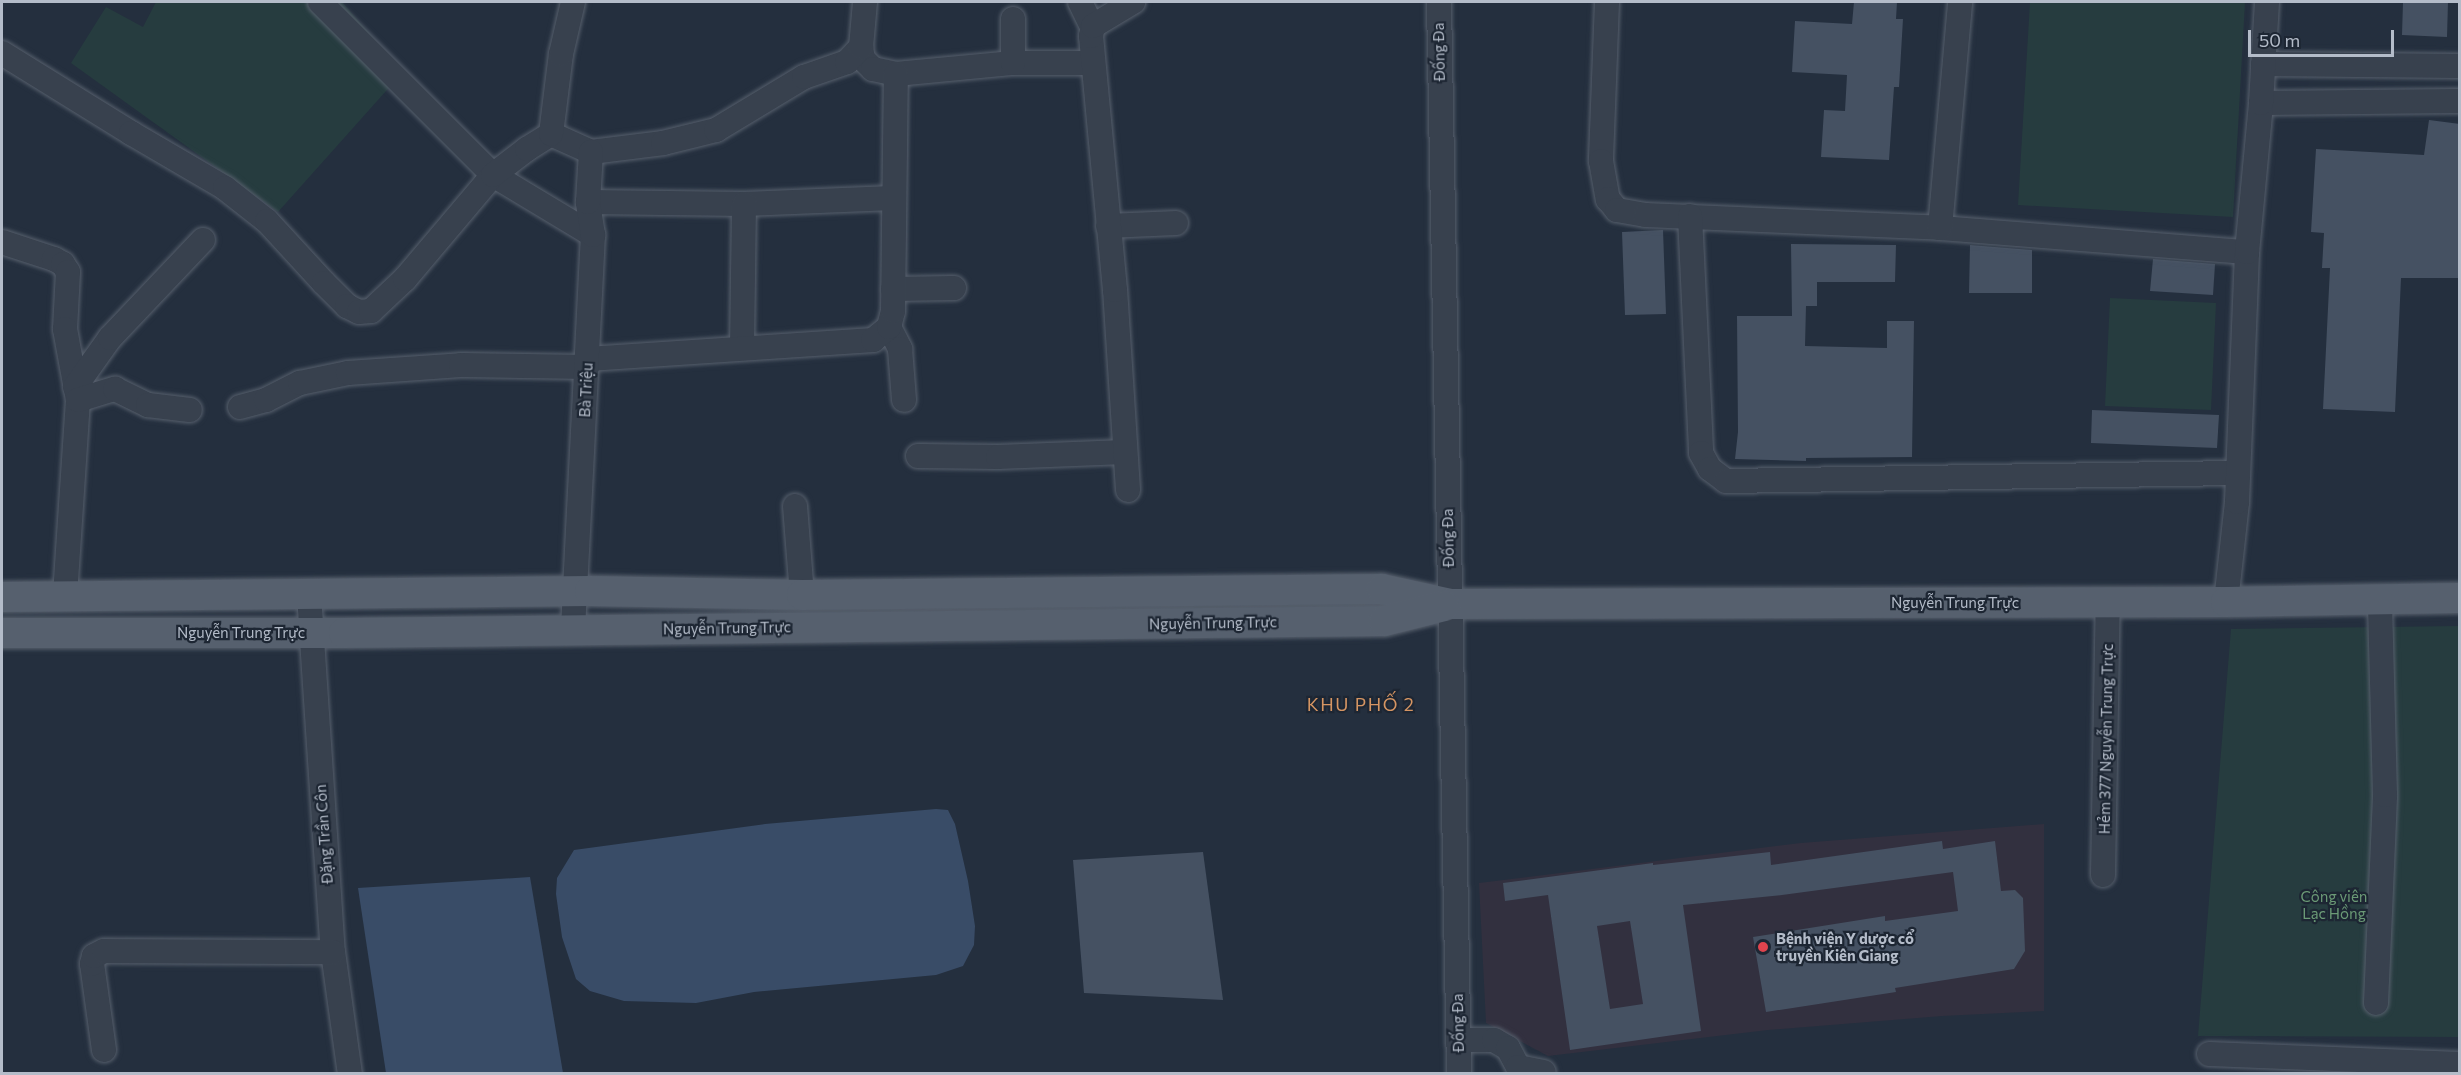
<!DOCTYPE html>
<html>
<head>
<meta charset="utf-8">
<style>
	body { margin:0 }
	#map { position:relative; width:2461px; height:1075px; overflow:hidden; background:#242f3e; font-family:Commissioner,sans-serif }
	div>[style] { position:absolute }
	.medical>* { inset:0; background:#32303f }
	.green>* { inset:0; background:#263c3f }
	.water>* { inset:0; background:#394c67 }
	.building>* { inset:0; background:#455162 }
	.roads { filter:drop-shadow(0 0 2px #565f6c) drop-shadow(0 0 2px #565f6c) }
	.minor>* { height:24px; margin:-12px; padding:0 12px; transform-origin:12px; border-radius:12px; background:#38414e }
	.major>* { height:30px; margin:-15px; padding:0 15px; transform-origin:15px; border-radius:15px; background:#56606e }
	.dots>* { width:16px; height:16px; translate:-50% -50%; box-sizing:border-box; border:3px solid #1d2633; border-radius:50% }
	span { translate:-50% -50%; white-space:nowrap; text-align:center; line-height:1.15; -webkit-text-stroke:4.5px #1d2633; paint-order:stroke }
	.street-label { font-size:15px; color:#b4bcc9 }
	.park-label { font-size:15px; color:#6b9a76 }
	.poi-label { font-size:15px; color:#b4bcc9; font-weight:700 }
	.left { translate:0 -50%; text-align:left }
	.quarter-label { font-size:18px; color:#d59563; letter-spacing:1.5px }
	.frame { position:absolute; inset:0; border:3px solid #b4bcc9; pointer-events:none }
	.scale { position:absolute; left:2248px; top:30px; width:146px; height:27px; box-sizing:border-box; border:3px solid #b4bcc9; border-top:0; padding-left:8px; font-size:18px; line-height:21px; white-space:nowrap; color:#b4bcc9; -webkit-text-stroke:4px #1d2633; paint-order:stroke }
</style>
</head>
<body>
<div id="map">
	<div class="medical">
		<i style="clip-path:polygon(2044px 824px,2044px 1011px,1942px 1016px,1768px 1030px,1548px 1056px,1486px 1023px,1479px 883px,1801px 843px)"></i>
	</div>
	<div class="green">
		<i style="clip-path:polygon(156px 2px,342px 2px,403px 72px,278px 212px,71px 63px,106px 7px,143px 27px)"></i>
		<i style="clip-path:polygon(2030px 2px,2245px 2px,2233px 217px,2018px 205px)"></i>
		<i style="clip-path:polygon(2110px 298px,2216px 303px,2211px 410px,2105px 406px)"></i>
		<i style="clip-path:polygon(2459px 626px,2459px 1037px,2198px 1036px,2231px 629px)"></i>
	</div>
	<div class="water">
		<i style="clip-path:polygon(936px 809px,948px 810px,955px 824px,968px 881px,975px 926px,974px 945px,963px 966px,936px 975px,754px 992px,696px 1003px,624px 1001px,590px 991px,576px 979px,562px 937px,556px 894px,557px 878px,574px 850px,765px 824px)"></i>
		<i style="clip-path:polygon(530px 877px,563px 1073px,386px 1073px,358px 888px)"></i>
	</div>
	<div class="building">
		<i style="clip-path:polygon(1854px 2px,1897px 2px,1896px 19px,1903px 19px,1899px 87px,1894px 87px,1889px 160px,1821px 157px,1824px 110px,1845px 111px,1847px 75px,1792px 72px,1795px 21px,1852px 24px)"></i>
		<i style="clip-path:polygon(2403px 2px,2448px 2px,2447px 37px,2402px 35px)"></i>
		<i style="clip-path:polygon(2429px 120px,2460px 124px,2460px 278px,2401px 278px,2395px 412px,2323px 409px,2330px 268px,2322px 268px,2324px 233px,2311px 232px,2316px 149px,2424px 155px)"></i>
		<i style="clip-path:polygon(1663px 230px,1666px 314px,1625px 315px,1622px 232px)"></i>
		<i style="clip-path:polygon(1791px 244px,1896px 245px,1895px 282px,1817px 282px,1817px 306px,1806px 306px,1805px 346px,1887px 348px,1887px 321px,1914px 321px,1912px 457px,1806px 458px,1806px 461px,1735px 459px,1738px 432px,1737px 316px,1792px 316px)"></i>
		<i style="clip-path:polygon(1970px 245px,2032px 250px,2032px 293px,1969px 293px)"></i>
		<i style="clip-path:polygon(2153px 259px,2215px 264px,2213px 295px,2150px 291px)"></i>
		<i style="clip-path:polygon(2092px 410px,2219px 415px,2217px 448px,2091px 443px)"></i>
		<i style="clip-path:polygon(evenodd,1942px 841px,1943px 849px,1995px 841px,2001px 891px,2015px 890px,2023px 898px,2025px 951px,2014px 969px,1895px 988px,1896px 992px,1766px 1012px,1753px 937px,1885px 916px,1885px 921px,1958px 911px,1953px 872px,1782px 895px,1683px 905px,1701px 1031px,1570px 1050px,1548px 895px,1505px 901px,1503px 883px,1653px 863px,1653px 865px,1770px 852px,1771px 865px,1942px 841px,1630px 921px,1643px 1004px,1610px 1009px,1597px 926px,1630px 921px)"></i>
		<i style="clip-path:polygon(1203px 852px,1223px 1000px,1084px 993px,1073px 860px)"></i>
	</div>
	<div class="roads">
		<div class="minor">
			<i style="left:320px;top:2px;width:245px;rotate:45deg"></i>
			<i style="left:493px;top:175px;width:117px;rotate:31deg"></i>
			<i style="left:1080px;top:2px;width:28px;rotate:64deg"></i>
			<i style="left:1439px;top:2px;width:1072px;rotate:88.93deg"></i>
			<i style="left:1607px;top:2px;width:159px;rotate:92.2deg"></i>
			<i style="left:1601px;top:161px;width:39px;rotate:80deg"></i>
			<i style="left:1608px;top:199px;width:14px;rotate:51deg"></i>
			<i style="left:1617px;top:210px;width:29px;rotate:10deg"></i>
			<i style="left:1646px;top:215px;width:294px;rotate:2.5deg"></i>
			<i style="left:1940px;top:228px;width:308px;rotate:4.5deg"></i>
			<i style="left:861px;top:47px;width:12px;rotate:81deg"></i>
			<i style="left:863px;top:59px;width:14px;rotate:45deg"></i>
			<i style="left:873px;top:69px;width:24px;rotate:12deg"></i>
			<i style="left:896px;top:74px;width:118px;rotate:-5.4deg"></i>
			<i style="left:1013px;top:63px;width:79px"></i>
			<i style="left:2px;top:53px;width:152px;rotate:31.8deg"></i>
			<i style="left:131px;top:133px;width:109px;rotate:30.3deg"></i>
			<i style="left:225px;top:188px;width:53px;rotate:38.2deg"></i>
			<i style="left:267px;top:221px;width:84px;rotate:47.4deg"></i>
			<i style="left:324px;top:283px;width:33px;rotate:45deg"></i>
			<i style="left:347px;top:306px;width:13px;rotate:27deg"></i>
			<i style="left:359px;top:312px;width:12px;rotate:-5deg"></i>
			<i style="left:371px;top:311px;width:47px;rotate:-43.3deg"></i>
			<i style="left:405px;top:279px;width:136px;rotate:-49.8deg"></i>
			<i style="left:493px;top:175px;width:43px;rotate:-37.4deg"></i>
			<i style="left:527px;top:149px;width:28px;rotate:-32deg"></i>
			<i style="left:551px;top:134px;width:44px;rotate:24.2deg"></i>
			<i style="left:591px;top:152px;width:73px;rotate:-7.1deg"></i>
			<i style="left:663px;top:143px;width:55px;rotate:-13.8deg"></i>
			<i style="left:716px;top:130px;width:103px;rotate:-31.1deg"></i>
			<i style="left:804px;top:77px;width:46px;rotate:-19.2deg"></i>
			<i style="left:847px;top:62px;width:21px;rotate:-47deg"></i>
			<i style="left:861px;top:47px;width:45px;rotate:-84.9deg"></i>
			<i style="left:1013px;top:63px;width:44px;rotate:-90deg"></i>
			<i style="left:2263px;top:64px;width:197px;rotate:0.6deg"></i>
			<i style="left:2261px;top:103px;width:199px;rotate:-0.6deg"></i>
			<i style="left:551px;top:134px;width:81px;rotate:-82.9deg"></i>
			<i style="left:561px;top:54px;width:53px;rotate:-77deg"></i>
			<i style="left:588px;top:202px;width:156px;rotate:0.7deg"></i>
			<i style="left:744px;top:204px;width:149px;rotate:-2.3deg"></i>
			<i style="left:1690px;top:216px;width:237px;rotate:87.3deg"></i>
			<i style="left:1701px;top:453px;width:18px;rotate:61deg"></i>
			<i style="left:1710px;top:469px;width:20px;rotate:37deg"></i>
			<i style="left:1726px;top:481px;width:512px;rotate:-0.9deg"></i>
			<i style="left:1108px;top:226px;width:68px;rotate:-2.5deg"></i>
			<i style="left:1940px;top:228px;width:227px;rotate:-84.9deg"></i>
			<i style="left:2px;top:242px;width:55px;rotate:18.1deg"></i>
			<i style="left:54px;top:259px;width:10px;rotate:29deg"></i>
			<i style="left:63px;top:264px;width:9px;rotate:58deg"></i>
			<i style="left:68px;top:272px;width:57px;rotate:93deg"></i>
			<i style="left:65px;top:329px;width:72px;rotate:79.6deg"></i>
			<i style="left:78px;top:400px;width:196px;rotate:93.8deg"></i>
			<i style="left:893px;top:289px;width:61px;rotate:-0.9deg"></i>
			<i style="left:889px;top:327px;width:25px;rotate:63deg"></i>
			<i style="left:900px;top:349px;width:51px;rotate:85.5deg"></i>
			<i style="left:742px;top:348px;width:144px;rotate:-89.2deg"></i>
			<i style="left:588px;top:359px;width:286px;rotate:-3.8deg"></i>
			<i style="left:873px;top:340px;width:21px;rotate:-39deg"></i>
			<i style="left:889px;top:327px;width:16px;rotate:-76deg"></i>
			<i style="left:893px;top:311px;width:237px;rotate:-89.3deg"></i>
			<i style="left:75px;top:387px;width:60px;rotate:-54.5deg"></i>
			<i style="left:110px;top:338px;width:135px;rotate:-46.5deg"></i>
			<i style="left:78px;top:400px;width:39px;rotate:-17deg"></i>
			<i style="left:115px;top:389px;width:37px;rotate:26deg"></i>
			<i style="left:148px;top:405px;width:42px;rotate:6.8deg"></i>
			<i style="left:240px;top:407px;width:27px;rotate:-15deg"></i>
			<i style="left:266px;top:400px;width:38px;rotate:-27deg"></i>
			<i style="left:300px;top:383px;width:49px;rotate:-11.8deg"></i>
			<i style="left:348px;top:373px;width:113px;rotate:-4deg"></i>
			<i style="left:461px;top:365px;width:126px;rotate:0.9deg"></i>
			<i style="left:918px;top:456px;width:80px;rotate:0.7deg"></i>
			<i style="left:998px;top:457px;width:127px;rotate:-2.3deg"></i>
			<i style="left:1128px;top:490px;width:200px;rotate:-93.7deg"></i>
			<i style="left:1115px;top:290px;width:255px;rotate:-95.4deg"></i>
			<i style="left:1091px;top:36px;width:10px;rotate:-79deg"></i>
			<i style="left:1093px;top:26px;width:47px;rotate:-31deg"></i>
			<i style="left:795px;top:506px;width:89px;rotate:85.5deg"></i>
			<i style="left:309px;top:594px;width:359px;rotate:86.2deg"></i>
			<i style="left:333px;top:952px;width:123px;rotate:82.1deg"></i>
			<i style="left:2226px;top:602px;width:101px;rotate:-83.7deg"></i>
			<i style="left:2237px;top:502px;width:250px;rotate:-87.7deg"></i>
			<i style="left:2247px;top:252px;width:150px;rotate:-84.6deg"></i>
			<i style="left:2261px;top:103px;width:101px;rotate:-86.6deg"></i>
			<i style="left:573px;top:629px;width:395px;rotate:-87.1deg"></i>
			<i style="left:593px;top:235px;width:33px;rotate:-99deg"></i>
			<i style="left:588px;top:202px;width:50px;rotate:-86.6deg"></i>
			<i style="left:2103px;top:875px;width:273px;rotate:-89deg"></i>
			<i style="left:2376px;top:1003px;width:208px;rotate:-87.5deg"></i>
			<i style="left:2385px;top:795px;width:196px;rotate:-91.5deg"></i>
			<i style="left:1458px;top:1040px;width:36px"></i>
			<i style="left:1494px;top:1040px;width:16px;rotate:30deg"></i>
			<i style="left:1508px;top:1048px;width:21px;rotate:62deg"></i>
			<i style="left:1518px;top:1067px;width:26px;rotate:11deg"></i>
			<i style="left:104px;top:1050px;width:87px;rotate:-97.9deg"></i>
			<i style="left:92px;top:964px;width:8px;rotate:-76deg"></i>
			<i style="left:94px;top:956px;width:11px;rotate:-27deg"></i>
			<i style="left:104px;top:951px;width:229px;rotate:0.3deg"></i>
			<i style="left:2209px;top:1054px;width:251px;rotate:2.3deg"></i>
		</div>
		<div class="major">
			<i style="left:2px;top:597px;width:588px;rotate:-0.58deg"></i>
			<i style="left:590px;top:591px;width:212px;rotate:1.1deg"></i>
			<i style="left:802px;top:595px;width:580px;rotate:-0.59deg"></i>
			<i style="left:1382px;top:589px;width:70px;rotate:12.4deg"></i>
			<i style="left:1450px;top:604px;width:776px;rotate:-0.15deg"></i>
			<i style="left:2226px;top:602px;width:234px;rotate:-1deg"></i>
			<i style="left:2px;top:633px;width:342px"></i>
			<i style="left:344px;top:633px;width:1040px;rotate:-0.66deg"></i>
			<i style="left:1384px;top:621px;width:62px;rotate:-14deg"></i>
		</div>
	</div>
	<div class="dots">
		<i style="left:1763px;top:947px;background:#e0444e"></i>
	</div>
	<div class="street-label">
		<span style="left:1439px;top:52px;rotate:-91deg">Đống Đa</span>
		<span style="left:586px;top:390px;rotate:-87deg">Bà Triệu</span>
		<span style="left:1448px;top:538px;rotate:-91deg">Đống Đa</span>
		<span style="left:1955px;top:603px">Nguyễn Trung Trực</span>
		<span style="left:1213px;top:623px;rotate:-1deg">Nguyễn Trung Trực</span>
		<span style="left:727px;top:628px;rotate:-1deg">Nguyễn Trung Trực</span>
		<span style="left:241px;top:633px">Nguyễn Trung Trực</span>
		<span style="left:2106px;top:739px;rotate:-89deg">Hẻm 377 Nguyễn Trung Trực</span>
		<span style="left:324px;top:834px;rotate:-94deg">Đặng Trần Côn</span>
		<span style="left:1458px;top:1023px;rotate:-91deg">Đống Đa</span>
	</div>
	<div class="park-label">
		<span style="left:2334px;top:905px">Công viên<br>Lạc Hồng</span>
	</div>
	<div class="poi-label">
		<span class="left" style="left:1776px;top:947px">Bệnh viện Y dược cổ<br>truyền Kiên Giang</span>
	</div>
	<div class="quarter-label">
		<span style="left:1361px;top:704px">KHU PHỐ 2</span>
	</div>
	<div class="frame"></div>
	<div class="scale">50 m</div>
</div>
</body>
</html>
